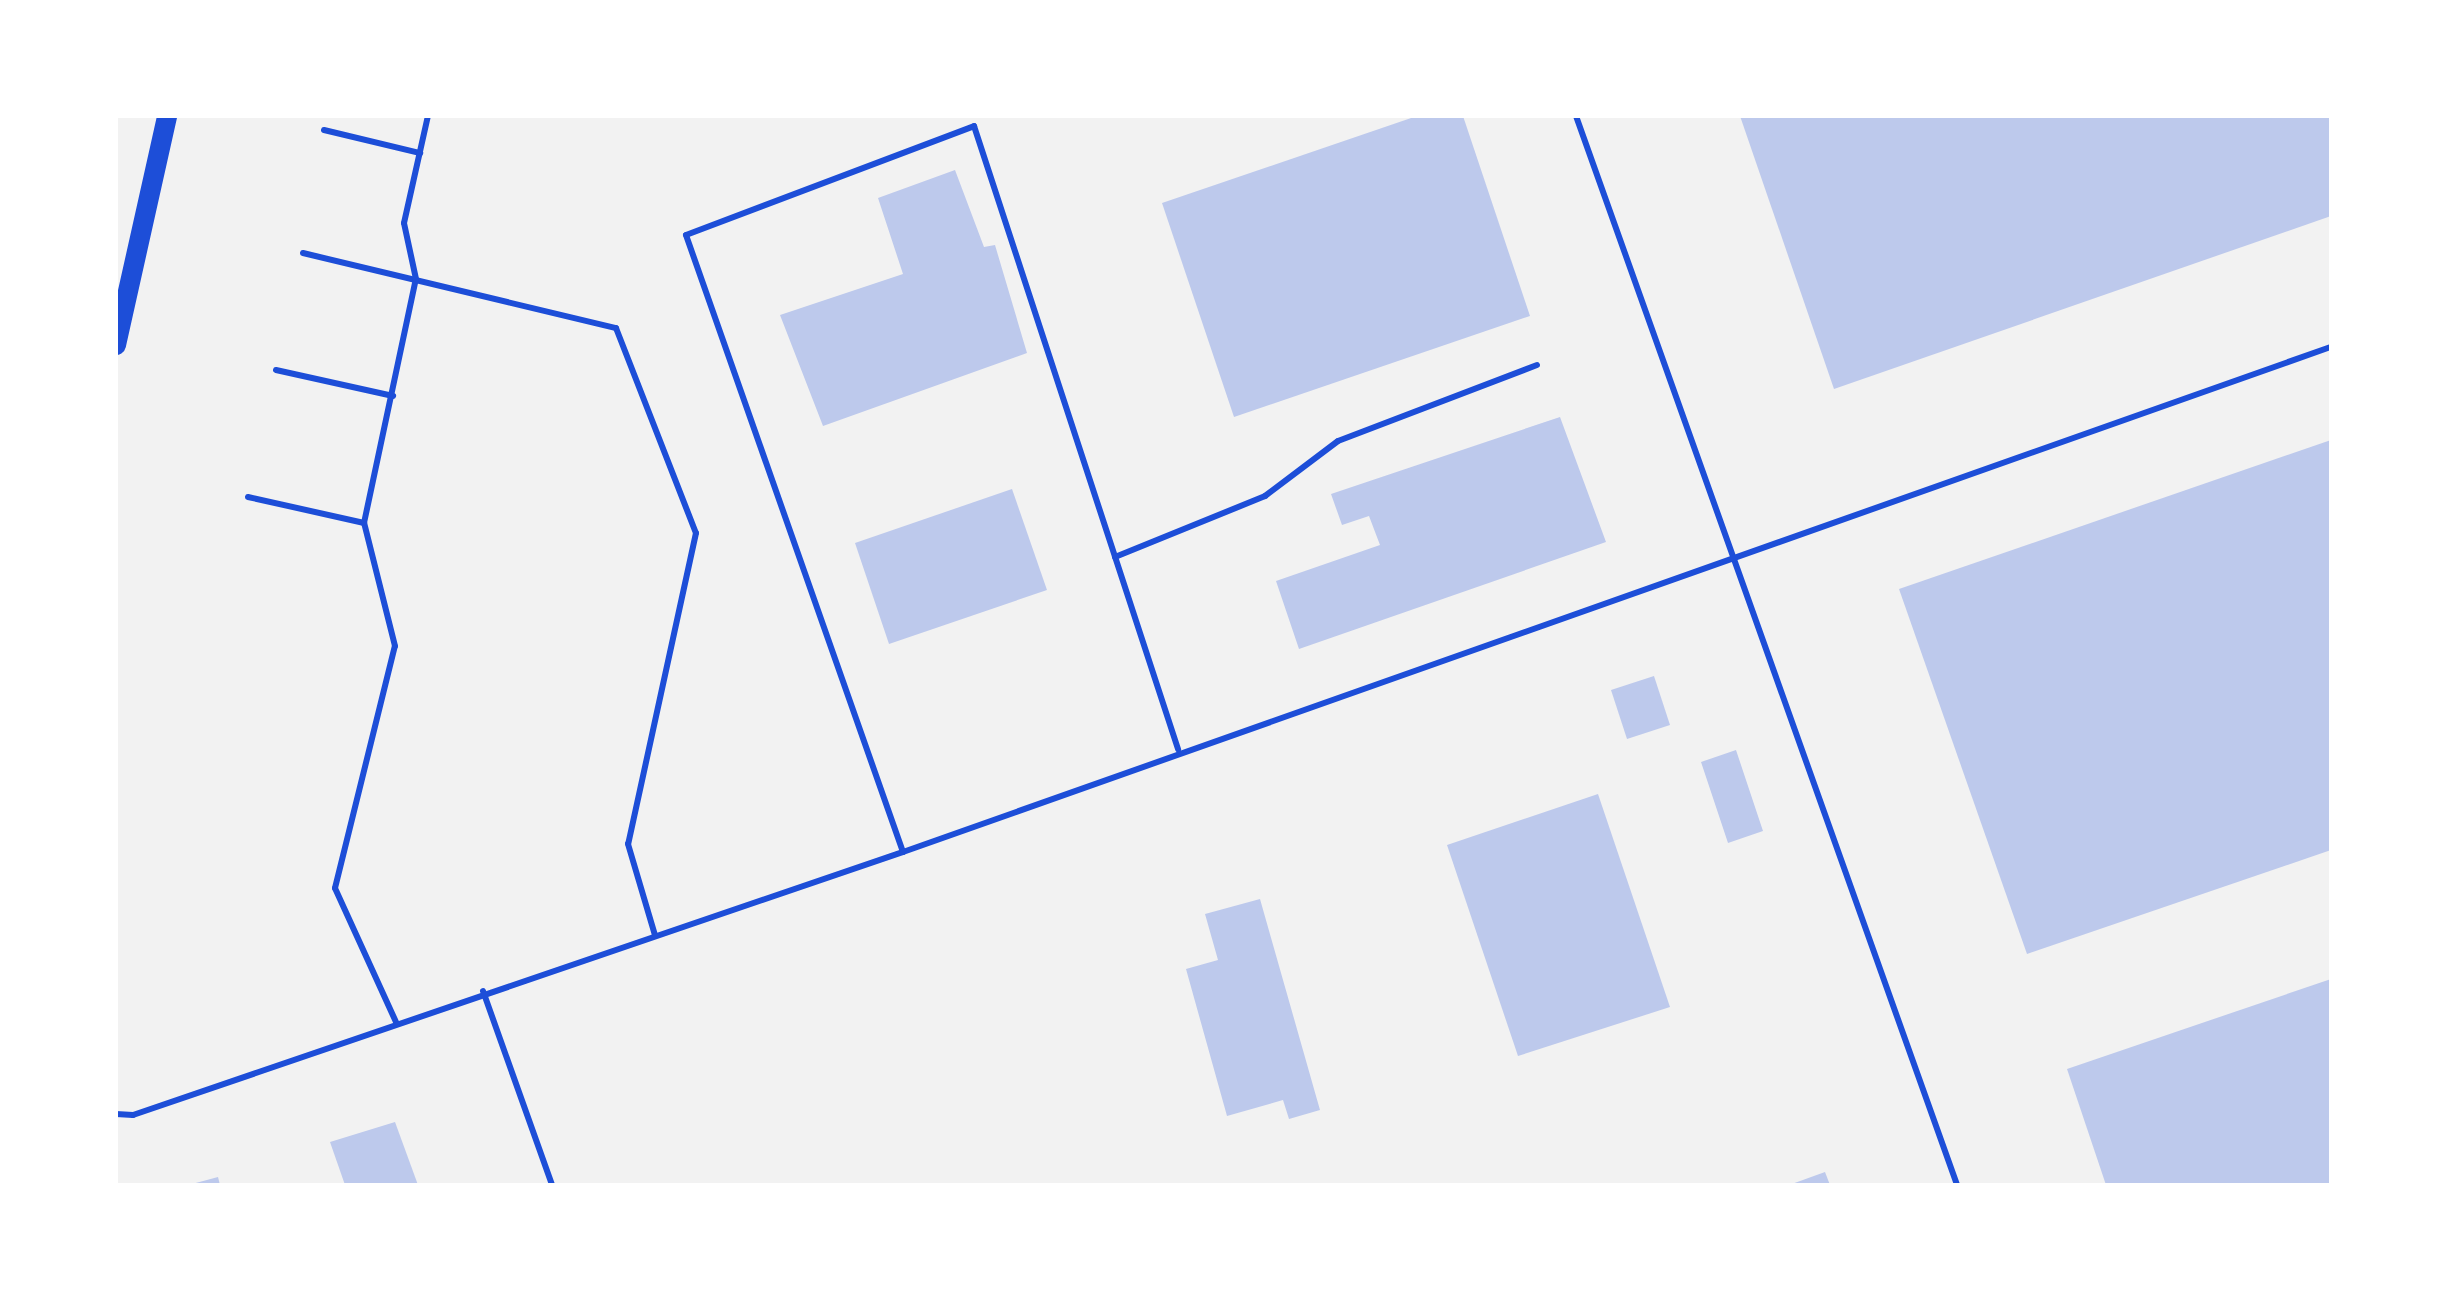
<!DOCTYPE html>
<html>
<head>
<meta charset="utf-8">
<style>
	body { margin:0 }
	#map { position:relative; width:2447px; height:1301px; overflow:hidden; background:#f2f2f2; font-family:"Roboto Serif",serif }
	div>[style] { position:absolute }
	.building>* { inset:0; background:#bdc9ec }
	.service>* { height:6px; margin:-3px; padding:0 3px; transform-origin:3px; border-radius:3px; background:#1d4ed8 }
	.primary>* { height:20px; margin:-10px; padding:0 10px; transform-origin:10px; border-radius:10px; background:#1d4ed8 }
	span { translate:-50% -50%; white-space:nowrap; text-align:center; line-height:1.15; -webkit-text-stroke:7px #fff; paint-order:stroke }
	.frame { position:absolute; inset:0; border:118px solid #fff; pointer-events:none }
</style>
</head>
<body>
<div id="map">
	<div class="building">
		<i style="clip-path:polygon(1417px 116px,1463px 116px,1530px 316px,1234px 417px,1162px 203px)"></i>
		<i style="clip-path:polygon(1740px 116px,2331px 116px,2331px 216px,1834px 389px)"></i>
		<i style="clip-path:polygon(955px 170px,984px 247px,995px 245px,1027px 353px,823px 426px,780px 315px,903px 274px,878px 198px)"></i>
		<i style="clip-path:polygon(1560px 417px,1606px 542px,1299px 649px,1276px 581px,1380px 545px,1369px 516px,1342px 525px,1331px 494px)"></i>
		<i style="clip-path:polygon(2331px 440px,2331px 850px,2027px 954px,1899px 589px)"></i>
		<i style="clip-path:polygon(1012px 489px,1047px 590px,889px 644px,855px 543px)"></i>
		<i style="clip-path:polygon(1654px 676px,1670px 725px,1627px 739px,1611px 690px)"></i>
		<i style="clip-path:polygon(1736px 750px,1763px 831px,1728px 843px,1701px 762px)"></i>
		<i style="clip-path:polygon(1598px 794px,1670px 1007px,1518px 1056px,1447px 845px)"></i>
		<i style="clip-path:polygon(1260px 899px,1320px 1110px,1289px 1119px,1283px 1100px,1227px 1116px,1186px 969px,1218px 960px,1205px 914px)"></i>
		<i style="clip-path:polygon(2331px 979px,2331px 1185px,2106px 1185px,2067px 1069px)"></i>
		<i style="clip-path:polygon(395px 1122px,418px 1185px,345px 1185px,330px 1142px)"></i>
		<i style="clip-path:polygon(1825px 1172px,1830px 1185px,1789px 1185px)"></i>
		<i style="clip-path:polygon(218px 1177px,220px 1185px,192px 1185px,192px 1184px)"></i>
	</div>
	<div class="service">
		<i style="left:1576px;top:116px;width:1135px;rotate:70.38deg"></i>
		<i style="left:324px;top:130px;width:99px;rotate:13.5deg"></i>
		<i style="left:303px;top:253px;width:322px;rotate:13.5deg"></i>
		<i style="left:616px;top:328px;width:220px;rotate:68.7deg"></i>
		<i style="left:696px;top:533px;width:318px;rotate:102.3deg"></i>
		<i style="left:628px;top:844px;width:95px;rotate:73.5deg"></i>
		<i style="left:276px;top:370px;width:120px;rotate:12.5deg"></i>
		<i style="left:248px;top:497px;width:119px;rotate:12.6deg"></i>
		<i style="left:1115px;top:557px;width:162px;rotate:-22.1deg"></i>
		<i style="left:1265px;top:496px;width:91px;rotate:-37deg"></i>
		<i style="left:1338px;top:441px;width:213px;rotate:-20.9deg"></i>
		<i style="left:903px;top:852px;width:654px;rotate:-109.38deg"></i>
		<i style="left:686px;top:235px;width:308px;rotate:-20.7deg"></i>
		<i style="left:974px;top:126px;width:656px;rotate:71.87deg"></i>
		<i style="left:483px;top:991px;width:206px;rotate:70.4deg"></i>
		<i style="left:396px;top:1022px;width:147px;rotate:-114.5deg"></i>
		<i style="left:335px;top:888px;width:249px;rotate:-76.1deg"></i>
		<i style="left:395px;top:646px;width:127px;rotate:-104.1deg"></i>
		<i style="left:364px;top:523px;width:249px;rotate:-78deg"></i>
		<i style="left:416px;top:279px;width:57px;rotate:-102.1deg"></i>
		<i style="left:404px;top:223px;width:110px;rotate:-77.4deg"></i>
		<i style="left:116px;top:1114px;width:17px;rotate:3deg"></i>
		<i style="left:133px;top:1115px;width:814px;rotate:-18.86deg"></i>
		<i style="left:903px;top:852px;width:1515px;rotate:-19.48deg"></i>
	</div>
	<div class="primary">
		<i style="left:116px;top:345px;width:235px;rotate:-77.4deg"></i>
	</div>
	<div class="frame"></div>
</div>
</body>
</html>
